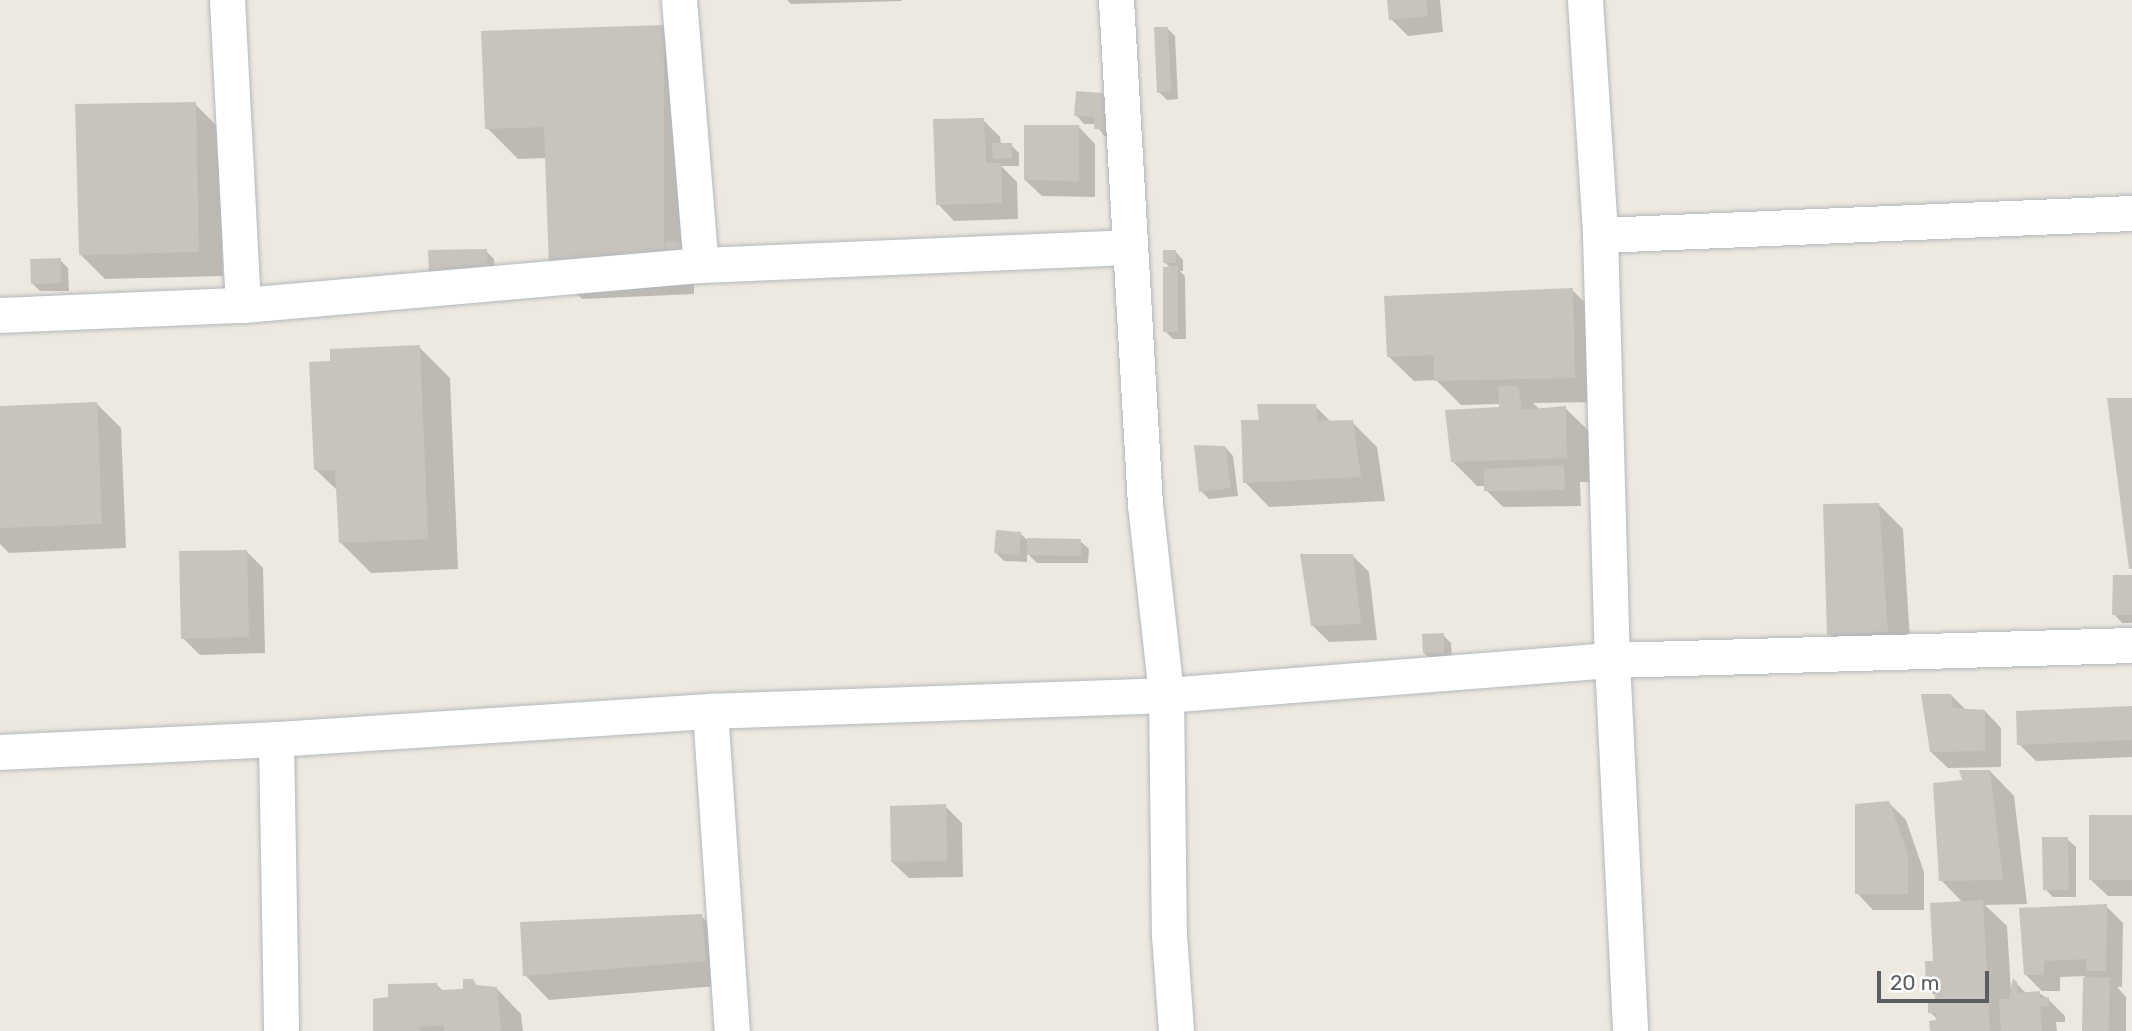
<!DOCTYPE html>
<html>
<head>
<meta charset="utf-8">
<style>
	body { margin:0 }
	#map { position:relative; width:2132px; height:1031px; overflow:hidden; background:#eee9e0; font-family:Rubik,sans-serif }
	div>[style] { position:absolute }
	.shadow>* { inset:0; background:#0003 }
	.building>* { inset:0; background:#c9c3bd }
	.roads { filter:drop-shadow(0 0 2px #b3b8bc) drop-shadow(0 0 2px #b3b8bc) }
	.street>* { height:35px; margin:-17.5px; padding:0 17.5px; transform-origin:17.5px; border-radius:17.5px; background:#fff }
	span { translate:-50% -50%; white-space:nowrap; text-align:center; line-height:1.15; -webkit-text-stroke:5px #fff; paint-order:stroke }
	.scale { position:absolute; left:1877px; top:971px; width:112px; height:32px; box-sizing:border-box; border:4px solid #595e63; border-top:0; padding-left:9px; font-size:21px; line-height:24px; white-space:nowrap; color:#595e63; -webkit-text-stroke:5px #fff; paint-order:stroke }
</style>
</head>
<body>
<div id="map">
	<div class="shadow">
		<i style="clip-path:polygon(787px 0,902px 0,902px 1px,791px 4px)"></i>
		<i style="clip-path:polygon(1389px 0,1440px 0,1443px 32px,1408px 36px,1391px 19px)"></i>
		<i style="clip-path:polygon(663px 26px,694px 57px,694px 294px,582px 299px,551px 268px,547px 158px,518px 159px,487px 128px)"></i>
		<i style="clip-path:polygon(1167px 28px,1175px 36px,1178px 99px,1167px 100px,1159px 92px)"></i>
		<i style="clip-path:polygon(1116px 96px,1122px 137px,1104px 136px,1096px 124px,1084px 124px,1076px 115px)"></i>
		<i style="clip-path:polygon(195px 104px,219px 128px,223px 276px,105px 279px,81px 255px)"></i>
		<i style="clip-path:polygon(983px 120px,1000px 137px,1001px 145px,1011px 145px,1019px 153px,1019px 166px,1001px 166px,1017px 182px,1018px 219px,954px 221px,938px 204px)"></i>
		<i style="clip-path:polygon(1079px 127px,1095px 144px,1095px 197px,1042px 196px,1025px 180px)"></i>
		<i style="clip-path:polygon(486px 251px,494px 259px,495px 278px,431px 272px)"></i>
		<i style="clip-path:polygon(1175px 251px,1183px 260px,1183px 271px,1180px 271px,1185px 276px,1186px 339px,1173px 339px,1165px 331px,1171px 268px,1165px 263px)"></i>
		<i style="clip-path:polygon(60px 260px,68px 268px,69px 291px,40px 291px,32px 283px)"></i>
		<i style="clip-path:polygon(1572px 290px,1597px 314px,1599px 402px,1533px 403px,1540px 410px,1565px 408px,1590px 432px,1591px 482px,1580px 482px,1581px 506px,1503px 507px,1486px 490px,1486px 486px,1477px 486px,1453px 462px,1500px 408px,1500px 404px,1461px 405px,1436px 380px,1414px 381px,1389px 357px)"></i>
		<i style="clip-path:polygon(419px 347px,450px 378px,458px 569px,371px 573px,340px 542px,338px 491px,316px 470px,332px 363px)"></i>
		<i style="clip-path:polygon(97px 404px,121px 428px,126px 548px,9px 553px,0 544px,0 408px)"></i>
		<i style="clip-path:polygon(1315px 406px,1331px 422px,1352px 422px,1377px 447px,1385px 501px,1269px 507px,1245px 482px,1261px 422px)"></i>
		<i style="clip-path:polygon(1225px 447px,1233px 456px,1238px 496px,1209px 499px,1201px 491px)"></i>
		<i style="clip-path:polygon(1878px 504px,1903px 529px,1911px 656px,1853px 659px,1829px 634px)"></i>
		<i style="clip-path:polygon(1020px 533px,1027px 540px,1080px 541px,1089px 549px,1088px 563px,1037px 563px,1027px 553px,1027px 562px,1004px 561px,996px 553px)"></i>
		<i style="clip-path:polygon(246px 551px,263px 568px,265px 653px,200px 655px,183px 638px)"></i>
		<i style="clip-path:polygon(1353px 556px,1369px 572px,1377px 640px,1329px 642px,1312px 625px)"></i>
		<i style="clip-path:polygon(2132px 577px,2132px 623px,2122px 623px,2114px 614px)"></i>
		<i style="clip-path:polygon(1443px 635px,1451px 643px,1452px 660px,1432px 661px,1424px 653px)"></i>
		<i style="clip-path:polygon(1951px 695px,1966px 710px,1985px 711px,2001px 728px,2001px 767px,1948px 768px,1931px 752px)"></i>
		<i style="clip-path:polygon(2132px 708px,2132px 757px,2036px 761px,2019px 744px)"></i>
		<i style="clip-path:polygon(1990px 771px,2014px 796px,2027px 904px,1985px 905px,2007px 926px,2011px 991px,2014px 981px,2027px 994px,2039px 993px,2048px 999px,2065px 1016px,2065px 1022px,2056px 1022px,2057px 1031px,1931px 1031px,1940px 1022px,1930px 1012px,1937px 998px,1928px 988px,1935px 962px,1963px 903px,1941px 880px,1964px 782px)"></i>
		<i style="clip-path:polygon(1889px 803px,1906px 820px,1924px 872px,1924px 910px,1873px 910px,1857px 893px)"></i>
		<i style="clip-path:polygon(945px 806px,962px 823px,963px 877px,909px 878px,892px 862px)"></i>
		<i style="clip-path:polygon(2132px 817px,2132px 896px,2108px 896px,2091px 880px)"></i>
		<i style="clip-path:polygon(2067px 839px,2076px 847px,2076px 897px,2053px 897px,2045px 889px)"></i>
		<i style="clip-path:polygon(2106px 906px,2123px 923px,2122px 987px,2117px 987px,2126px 997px,2126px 1031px,2084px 1031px,2085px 976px,2060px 977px,2060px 991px,2042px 991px,2025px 974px)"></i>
		<i style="clip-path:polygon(701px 916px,726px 940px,729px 985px,549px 1000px,525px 975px)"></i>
		<i style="clip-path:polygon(472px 980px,479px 988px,497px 989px,521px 1014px,523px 1031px,375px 1031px,437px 985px,444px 992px,465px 990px)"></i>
	</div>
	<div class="building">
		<i style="clip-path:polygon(1387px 0,1426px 0,1428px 16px,1389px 20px)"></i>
		<i style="clip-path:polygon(664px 25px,664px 252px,665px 242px,681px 242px,682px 260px,549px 269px,544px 127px,485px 129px,481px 31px)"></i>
		<i style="clip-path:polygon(1154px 27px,1168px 27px,1171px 91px,1157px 93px)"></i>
		<i style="clip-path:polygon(1076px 91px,1116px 94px,1115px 130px,1094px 129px,1095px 117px,1074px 116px)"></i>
		<i style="clip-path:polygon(196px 102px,199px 252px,79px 255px,75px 104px)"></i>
		<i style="clip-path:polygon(984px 118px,986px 163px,1001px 163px,1002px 203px,936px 205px,933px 119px)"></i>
		<i style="clip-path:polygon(1024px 125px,1079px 125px,1079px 181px,1024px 180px)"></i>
		<i style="clip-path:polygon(992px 143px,1012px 143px,1012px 158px,993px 159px)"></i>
		<i style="clip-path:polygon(487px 249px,488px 271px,429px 273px,428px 250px)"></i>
		<i style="clip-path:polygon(1163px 250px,1176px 250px,1176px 263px,1163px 263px)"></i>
		<i style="clip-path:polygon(61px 258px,61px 283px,31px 284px,30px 259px)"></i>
		<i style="clip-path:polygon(1178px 266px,1178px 332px,1163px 332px,1163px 267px)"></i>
		<i style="clip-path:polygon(1573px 288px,1575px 378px,1434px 381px,1434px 355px,1387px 357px,1384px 296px)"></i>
		<i style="clip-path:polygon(420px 345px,428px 539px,339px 543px,335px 470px,314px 470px,309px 362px,330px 361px,330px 349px)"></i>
		<i style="clip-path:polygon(1498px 386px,1518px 386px,1522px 410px,1566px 406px,1567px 458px,1451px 462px,1445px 410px,1499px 407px)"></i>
		<i style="clip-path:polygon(2107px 398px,2132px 398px,2132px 569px,2129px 569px)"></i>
		<i style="clip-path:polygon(97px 402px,102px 524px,0 528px,0 406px)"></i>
		<i style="clip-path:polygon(1257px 404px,1316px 404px,1318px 421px,1353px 420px,1361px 477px,1243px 483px,1241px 420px,1259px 420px)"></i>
		<i style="clip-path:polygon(1194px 445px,1225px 446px,1231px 488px,1199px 492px)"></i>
		<i style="clip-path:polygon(1564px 465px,1565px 490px,1484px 491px,1484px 469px)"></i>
		<i style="clip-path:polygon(1879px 503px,1888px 632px,1827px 635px,1823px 504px)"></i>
		<i style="clip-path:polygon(996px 530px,1021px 532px,1019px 555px,994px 553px)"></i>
		<i style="clip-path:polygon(1027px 538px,1081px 539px,1081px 556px,1027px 555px)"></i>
		<i style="clip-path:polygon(247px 550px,249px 637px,181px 639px,179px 551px)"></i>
		<i style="clip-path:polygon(1300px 554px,1353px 554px,1361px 624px,1311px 626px)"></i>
		<i style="clip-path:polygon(2113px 575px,2132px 575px,2132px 615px,2112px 615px)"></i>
		<i style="clip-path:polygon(1444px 633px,1444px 653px,1423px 653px,1422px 634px)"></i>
		<i style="clip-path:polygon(1921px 694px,1951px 694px,1953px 708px,1985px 710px,1985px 751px,1930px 752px)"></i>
		<i style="clip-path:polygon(2132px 706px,2132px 740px,2017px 745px,2016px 711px)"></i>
		<i style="clip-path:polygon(1959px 770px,1990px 770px,2003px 880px,1939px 881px,1933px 783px,1962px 780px)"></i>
		<i style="clip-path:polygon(1889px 801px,1908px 854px,1908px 894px,1855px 894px,1855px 804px)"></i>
		<i style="clip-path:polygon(946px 804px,947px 861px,891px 862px,890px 806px)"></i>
		<i style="clip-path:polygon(2089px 815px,2132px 815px,2132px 880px,2089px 880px)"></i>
		<i style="clip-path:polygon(2042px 837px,2068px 837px,2069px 890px,2043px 890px)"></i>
		<i style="clip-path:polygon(1983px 900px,1990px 1031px,1930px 1031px,1929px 1021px,1936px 1020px,1936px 1013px,1928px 1013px,1928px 1000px,1935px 999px,1935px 989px,1926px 989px,1925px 961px,1933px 961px,1930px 903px)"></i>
		<i style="clip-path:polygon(2107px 904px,2106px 971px,2087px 971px,2086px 959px,2044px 961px,2044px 975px,2024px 975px,2019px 908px)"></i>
		<i style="clip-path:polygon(702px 914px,706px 961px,523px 976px,520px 922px)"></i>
		<i style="clip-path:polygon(2083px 977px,2110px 978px,2109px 1031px,2082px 1031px)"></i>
		<i style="clip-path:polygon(2013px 978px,2017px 982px,2018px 993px,2040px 991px,2040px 998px,2049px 997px,2049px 1006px,2040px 1006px,2042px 1031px,2001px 1031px,1999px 999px,2009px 999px)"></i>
		<i style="clip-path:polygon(463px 979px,473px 979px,476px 985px,497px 987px,501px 1031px,444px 1031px,444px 1025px,420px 1027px,420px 1031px,373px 1031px,373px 999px,388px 997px,388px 984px,437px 983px,438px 990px,463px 989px)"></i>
	</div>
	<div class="roads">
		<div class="street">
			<i style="left:227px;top:0;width:305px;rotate:87deg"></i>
			<i style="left:679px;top:0;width:266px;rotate:85.3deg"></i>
			<i style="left:1116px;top:0;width:505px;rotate:86.71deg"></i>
			<i style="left:1145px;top:504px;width:192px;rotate:83.7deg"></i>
			<i style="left:1166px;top:695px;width:240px;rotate:89.3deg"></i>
			<i style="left:1169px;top:935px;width:96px;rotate:85.8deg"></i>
			<i style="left:1585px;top:0;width:235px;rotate:86.3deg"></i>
			<i style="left:1600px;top:235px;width:425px;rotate:88.4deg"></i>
			<i style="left:1612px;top:660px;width:371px;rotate:87.2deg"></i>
			<i style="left:1600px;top:235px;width:532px;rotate:-2.37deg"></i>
			<i style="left:0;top:315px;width:243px;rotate:-2.4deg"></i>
			<i style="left:243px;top:305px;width:460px;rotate:-5deg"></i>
			<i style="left:701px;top:265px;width:427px;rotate:-2.4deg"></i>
			<i style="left:710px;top:711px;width:321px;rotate:86.1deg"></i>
			<i style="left:276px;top:739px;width:292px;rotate:89deg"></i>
			<i style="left:0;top:752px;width:276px;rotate:-2.7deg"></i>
			<i style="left:276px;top:739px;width:435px;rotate:-3.7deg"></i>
			<i style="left:710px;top:711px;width:456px;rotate:-2deg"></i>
			<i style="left:1166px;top:695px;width:447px;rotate:-4.5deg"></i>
			<i style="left:1612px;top:660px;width:520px;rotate:-1.65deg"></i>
		</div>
	</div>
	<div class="scale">20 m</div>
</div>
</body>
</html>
